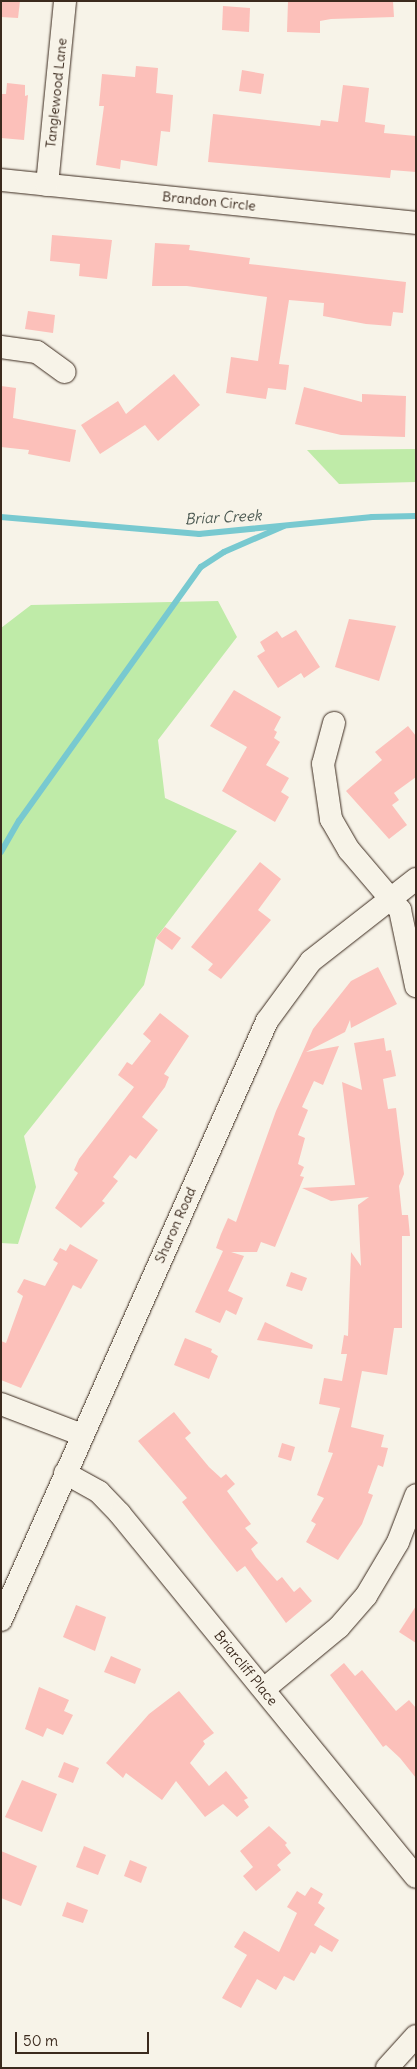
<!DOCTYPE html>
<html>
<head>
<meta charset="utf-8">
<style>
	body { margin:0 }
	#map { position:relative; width:417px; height:2069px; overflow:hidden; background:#f7f3e8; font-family:Delius,sans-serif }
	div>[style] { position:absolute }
	.green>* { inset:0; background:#bfeba8 }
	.stream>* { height:5.5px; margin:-2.75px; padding:0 2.75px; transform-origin:2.75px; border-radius:2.75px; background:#78c9d0 }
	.building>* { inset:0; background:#fcc0ba }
	.roads { filter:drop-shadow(0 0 1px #3b2a1e) drop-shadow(0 0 1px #3b2a1e) }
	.minor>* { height:22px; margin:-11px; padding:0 11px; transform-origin:11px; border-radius:11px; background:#f7f3e8 }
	span { translate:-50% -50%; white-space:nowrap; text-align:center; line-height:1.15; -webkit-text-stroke:4px #f7f3e8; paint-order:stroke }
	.street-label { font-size:14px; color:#3b2a1e }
	.water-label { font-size:15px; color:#4d5a53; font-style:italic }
	.frame { position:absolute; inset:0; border:2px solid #3b2a1e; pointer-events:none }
	.scale { position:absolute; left:15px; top:2032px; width:134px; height:22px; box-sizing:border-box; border:2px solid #3b2a1e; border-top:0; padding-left:6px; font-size:15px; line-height:18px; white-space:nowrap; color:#3b2a1e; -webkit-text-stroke:4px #f7f3e8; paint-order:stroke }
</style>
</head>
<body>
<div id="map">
	<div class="green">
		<i style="clip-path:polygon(416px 449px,416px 482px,339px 484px,307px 450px)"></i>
		<i style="clip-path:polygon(218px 601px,237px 637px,158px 740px,165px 798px,237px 831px,156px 938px,144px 985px,24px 1136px,36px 1187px,18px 1244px,1px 1243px,1px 628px,31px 605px)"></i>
	</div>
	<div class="stream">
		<i style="left:1px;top:517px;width:199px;rotate:4.9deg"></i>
		<i style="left:199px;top:534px;width:174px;rotate:-5.6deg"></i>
		<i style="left:372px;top:517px;width:44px;rotate:-1.3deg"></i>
		<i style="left:1px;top:852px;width:36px;rotate:-60deg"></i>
		<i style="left:19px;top:821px;width:312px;rotate:-54.4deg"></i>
		<i style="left:201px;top:567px;width:27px;rotate:-33deg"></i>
		<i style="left:224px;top:552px;width:65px;rotate:-23.4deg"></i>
	</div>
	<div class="building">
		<i style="clip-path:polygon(1px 1px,20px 1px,18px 18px,1px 17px)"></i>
		<i style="clip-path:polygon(288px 1px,393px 1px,394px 17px,331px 19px,320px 21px,320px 33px,287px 32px)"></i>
		<i style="clip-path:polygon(223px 6px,250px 8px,249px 32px,222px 30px)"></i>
		<i style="clip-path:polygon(136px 66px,158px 68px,156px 93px,173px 95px,170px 132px,161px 131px,157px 166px,121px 160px,120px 169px,96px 165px,104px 106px,99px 106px,102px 74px,135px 77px)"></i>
		<i style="clip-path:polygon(242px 70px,264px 74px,261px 94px,239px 91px)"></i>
		<i style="clip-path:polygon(7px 83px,25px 85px,25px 96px,28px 95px,24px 140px,1px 138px,1px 94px,6px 94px)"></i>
		<i style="clip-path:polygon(343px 85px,369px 88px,365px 122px,385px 125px,384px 133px,416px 136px,416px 172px,391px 170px,390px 178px,208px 162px,213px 114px,320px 126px,321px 120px,338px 122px)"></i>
		<i style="clip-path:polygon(52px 235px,112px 240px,107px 279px,79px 276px,80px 264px,50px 261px)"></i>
		<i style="clip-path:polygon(155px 243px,190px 245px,189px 250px,250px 258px,249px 264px,406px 282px,403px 313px,393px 312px,391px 326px,366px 324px,323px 316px,324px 303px,289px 300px,279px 364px,289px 365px,286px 390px,268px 388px,266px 399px,226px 393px,231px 357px,258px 361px,267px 297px,187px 286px,152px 286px)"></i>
		<i style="clip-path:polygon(28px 311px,55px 315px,53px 333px,25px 329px)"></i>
		<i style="clip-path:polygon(174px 374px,200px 405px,158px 441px,145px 425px,100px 454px,81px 425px,118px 401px,126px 414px)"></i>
		<i style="clip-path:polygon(1px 386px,16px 388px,13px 418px,76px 430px,70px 462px,28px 454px,29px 450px,1px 447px)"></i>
		<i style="clip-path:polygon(304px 387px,362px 402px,362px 394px,406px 396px,405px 437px,341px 435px,295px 424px)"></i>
		<i style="clip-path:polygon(349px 619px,396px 626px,379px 681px,335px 667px)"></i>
		<i style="clip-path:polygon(296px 630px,320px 667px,304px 678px,301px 673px,278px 688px,257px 656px,265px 651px,260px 642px,277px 631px,282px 638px)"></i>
		<i style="clip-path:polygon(234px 690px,281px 717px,274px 730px,277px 732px,274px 738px,280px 742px,266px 765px,289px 778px,281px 792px,289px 797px,275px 822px,222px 791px,247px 747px,210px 726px)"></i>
		<i style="clip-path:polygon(408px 726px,416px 736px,416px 777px,394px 793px,399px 800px,392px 805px,407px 825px,389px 839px,346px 791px,382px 760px,375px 752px)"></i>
		<i style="clip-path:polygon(260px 862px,281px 879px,258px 910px,271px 920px,221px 979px,208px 970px,213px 964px,191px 947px)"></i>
		<i style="clip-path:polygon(165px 927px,181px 938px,172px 950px,156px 938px)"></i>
		<i style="clip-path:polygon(378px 967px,397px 1004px,351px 1028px,350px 1020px,345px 1032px,306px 1052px,339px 1046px,323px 1085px,314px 1081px,302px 1107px,308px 1110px,298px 1135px,305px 1138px,298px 1164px,304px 1167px,300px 1176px,304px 1177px,275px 1247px,261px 1242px,257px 1252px,231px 1252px,244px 1256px,228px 1291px,243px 1298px,236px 1315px,226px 1310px,220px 1323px,195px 1312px,223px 1251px,216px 1248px,221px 1234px,228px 1218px,236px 1222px,276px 1111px,313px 1029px,351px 981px)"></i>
		<i style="clip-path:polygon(160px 1013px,189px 1036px,164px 1074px,169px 1077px,165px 1087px,142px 1117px,158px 1130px,136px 1159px,130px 1155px,113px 1177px,118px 1181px,102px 1201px,105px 1203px,81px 1228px,55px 1208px,78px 1173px,74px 1170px,79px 1159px,134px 1087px,118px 1075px,127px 1062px,132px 1065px,151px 1041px,143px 1034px)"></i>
		<i style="clip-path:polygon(384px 1038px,386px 1051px,391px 1050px,396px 1076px,383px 1079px,388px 1109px,396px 1108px,404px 1174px,399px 1186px,402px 1215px,408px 1215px,410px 1236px,402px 1236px,402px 1328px,394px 1328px,387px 1375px,362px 1371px,351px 1427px,384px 1435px,381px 1447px,388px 1448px,383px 1467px,378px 1465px,368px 1493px,373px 1495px,362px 1524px,338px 1560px,306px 1542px,316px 1524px,311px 1521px,324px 1498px,317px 1495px,333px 1453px,328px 1452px,340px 1408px,319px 1404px,324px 1378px,342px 1381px,347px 1354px,341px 1354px,344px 1335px,348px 1336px,351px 1252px,361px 1266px,358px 1205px,369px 1197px,331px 1201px,302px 1188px,355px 1185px,342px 1082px,362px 1090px,354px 1043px)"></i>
		<i style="clip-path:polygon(70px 1244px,98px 1260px,81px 1289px,73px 1285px,21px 1388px,1px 1380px,1px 1341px,6px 1343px,23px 1296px,17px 1292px,24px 1279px,45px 1286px,58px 1263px,53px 1260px,60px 1248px,66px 1251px)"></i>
		<i style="clip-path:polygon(291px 1272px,307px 1278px,302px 1291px,286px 1286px)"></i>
		<i style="clip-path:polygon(265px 1322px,313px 1345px,312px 1349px,257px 1340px)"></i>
		<i style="clip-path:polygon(185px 1338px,212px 1349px,211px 1352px,218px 1356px,209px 1379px,174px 1365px)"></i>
		<i style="clip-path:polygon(174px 1412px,191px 1433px,185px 1438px,209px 1467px,221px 1478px,226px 1474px,235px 1484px,227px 1491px,251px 1524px,245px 1528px,258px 1543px,251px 1549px,256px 1557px,277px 1581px,282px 1577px,294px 1592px,300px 1587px,312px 1601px,286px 1623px,245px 1566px,237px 1572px,210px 1538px,182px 1502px,187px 1498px,138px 1441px)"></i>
		<i style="clip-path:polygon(282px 1443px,295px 1447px,291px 1461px,278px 1457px)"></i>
		<i style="clip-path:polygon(76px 1605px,106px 1617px,95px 1651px,63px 1637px)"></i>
		<i style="clip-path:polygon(416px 1606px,416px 1643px,399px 1632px)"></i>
		<i style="clip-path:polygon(111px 1656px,141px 1669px,135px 1684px,104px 1672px)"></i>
		<i style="clip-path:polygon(344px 1663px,355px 1676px,362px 1670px,396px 1711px,409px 1700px,416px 1708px,416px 1778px,400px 1758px,386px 1745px,383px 1747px,330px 1675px)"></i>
		<i style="clip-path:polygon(39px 1687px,69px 1700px,64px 1711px,73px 1715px,63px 1735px,47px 1728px,43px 1737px,25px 1729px)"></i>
		<i style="clip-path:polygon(179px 1691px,214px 1733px,203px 1741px,205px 1744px,190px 1763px,209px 1786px,226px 1771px,248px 1798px,244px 1800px,249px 1807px,237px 1817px,223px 1804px,205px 1817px,176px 1781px,162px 1800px,126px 1773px,123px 1778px,106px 1763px,149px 1714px)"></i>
		<i style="clip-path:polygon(64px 1762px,79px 1768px,73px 1783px,58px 1777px)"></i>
		<i style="clip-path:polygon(22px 1780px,57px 1794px,42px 1832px,5px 1817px)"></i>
		<i style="clip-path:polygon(269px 1826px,287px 1843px,285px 1845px,291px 1853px,277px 1865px,281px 1870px,256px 1891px,243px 1876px,253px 1867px,240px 1851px)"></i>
		<i style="clip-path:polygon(84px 1846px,106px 1855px,98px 1875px,76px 1867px)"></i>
		<i style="clip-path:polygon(1px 1851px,37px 1866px,21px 1906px,1px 1898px)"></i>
		<i style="clip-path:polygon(130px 1860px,147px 1867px,141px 1883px,124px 1876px)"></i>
		<i style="clip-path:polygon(311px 1887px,323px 1894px,318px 1903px,325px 1908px,314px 1925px,339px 1940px,332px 1952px,320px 1945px,315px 1954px,311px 1952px,294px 1981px,284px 1976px,276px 1990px,257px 1979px,241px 2008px,222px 1998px,247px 1955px,234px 1947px,244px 1931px,279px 1952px,297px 1913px,287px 1907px,297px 1891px,305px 1896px)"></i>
		<i style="clip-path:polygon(67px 1902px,88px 1910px,83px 1923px,62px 1916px)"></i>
	</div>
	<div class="roads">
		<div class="minor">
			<i style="left:1px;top:180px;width:417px;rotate:5.9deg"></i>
			<i style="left:47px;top:185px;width:185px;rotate:-84.4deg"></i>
			<i style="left:1px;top:347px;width:36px;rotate:8deg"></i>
			<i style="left:37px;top:352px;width:34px;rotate:36deg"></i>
			<i style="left:334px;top:723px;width:42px;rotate:105deg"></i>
			<i style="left:323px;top:764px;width:56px;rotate:81.7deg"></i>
			<i style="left:331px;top:819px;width:36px;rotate:60deg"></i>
			<i style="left:349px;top:850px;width:79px;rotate:49.6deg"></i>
			<i style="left:400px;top:910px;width:78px;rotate:78.1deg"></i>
			<i style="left:1px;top:1404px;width:87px;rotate:20.9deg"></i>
			<i style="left:65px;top:1473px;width:39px;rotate:29deg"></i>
			<i style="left:99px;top:1492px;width:30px;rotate:46deg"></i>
			<i style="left:120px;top:1514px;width:468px;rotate:50.8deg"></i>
			<i style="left:1px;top:1620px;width:655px;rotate:-66.06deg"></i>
			<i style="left:267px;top:1021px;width:74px;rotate:-53.7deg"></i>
			<i style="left:311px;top:961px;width:133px;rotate:-38deg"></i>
			<i style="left:264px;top:1689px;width:97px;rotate:-39.6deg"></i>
			<i style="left:339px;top:1627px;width:41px;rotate:-48.9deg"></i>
			<i style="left:366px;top:1596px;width:63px;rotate:-59.3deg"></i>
			<i style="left:398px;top:1542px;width:50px;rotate:-69deg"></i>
			<i style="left:387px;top:2068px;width:43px;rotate:-47.8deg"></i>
		</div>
	</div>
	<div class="street-label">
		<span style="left:56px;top:93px;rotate:-84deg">Tanglewood Lane</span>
		<span style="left:209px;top:201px;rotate:6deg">Brandon Circle</span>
		<span style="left:175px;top:1225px;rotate:-66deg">Sharon Road</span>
		<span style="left:246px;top:1668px;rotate:51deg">Briarcliff Place</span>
	</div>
	<div class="water-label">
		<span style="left:223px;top:517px;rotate:-3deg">Briar Creek</span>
	</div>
	<div class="frame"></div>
	<div class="scale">50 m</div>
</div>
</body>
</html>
